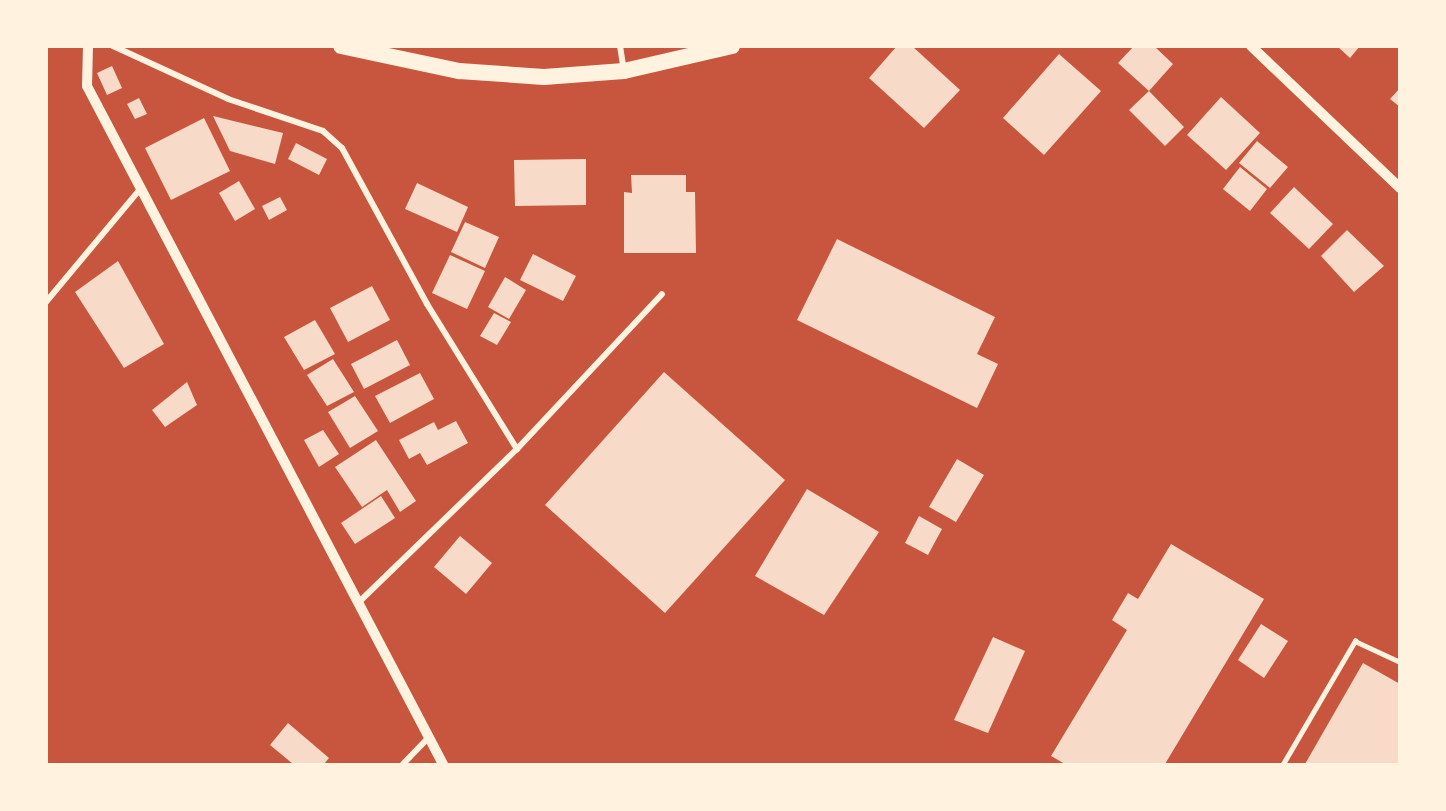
<!DOCTYPE html>
<html>
<head>
<meta charset="utf-8">
<style>
	body { margin:0 }
	#map { position:relative; width:1446px; height:811px; overflow:hidden; background:#c8553d; font-family:Cabin,sans-serif }
	div>[style] { position:absolute }
	.building>* { inset:0; background:#f7dbc8 }
	.service>* { height:4.5px; margin:-2.25px; padding:0 2.25px; transform-origin:2.25px; border-radius:2.25px; background:#fff3e0 }
	.minor>* { height:6px; margin:-3px; padding:0 3px; transform-origin:3px; border-radius:3px; background:#fff3e0 }
	.tertiary>* { height:10px; margin:-5px; padding:0 5px; transform-origin:5px; border-radius:5px; background:#fff3e0 }
	.trunk>* { height:16px; margin:-8px; padding:0 8px; transform-origin:8px; border-radius:8px; background:#fff3e0 }
	span { translate:-50% -50%; white-space:nowrap; text-align:center; line-height:1.15; -webkit-text-stroke:5px #fff3e0; paint-order:stroke }
	.frame { position:absolute; inset:0; border:48px solid #fff3e0; pointer-events:none }
</style>
</head>
<body>
<div id="map">
	<div class="building">
		<i style="clip-path:polygon(897px 46px,912px 46px,960px 90px,924px 128px,869px 78px)"></i>
		<i style="clip-path:polygon(1134px 46px,1154px 46px,1173px 64px,1149px 91px,1118px 63px)"></i>
		<i style="clip-path:polygon(1337px 46px,1360px 46px,1350px 58px)"></i>
		<i style="clip-path:polygon(1059px 54px,1101px 91px,1044px 155px,1003px 118px)"></i>
		<i style="clip-path:polygon(112px 66px,122px 88px,107px 95px,97px 73px)"></i>
		<i style="clip-path:polygon(1400px 88px,1400px 107px,1390px 99px)"></i>
		<i style="clip-path:polygon(1149px 91px,1184px 127px,1165px 146px,1129px 110px)"></i>
		<i style="clip-path:polygon(1221px 97px,1260px 133px,1226px 170px,1187px 135px)"></i>
		<i style="clip-path:polygon(139px 98px,147px 114px,135px 119px,127px 104px)"></i>
		<i style="clip-path:polygon(213px 116px,283px 133px,275px 164px,230px 151px)"></i>
		<i style="clip-path:polygon(204px 118px,230px 171px,171px 200px,145px 148px)"></i>
		<i style="clip-path:polygon(1257px 141px,1288px 167px,1270px 188px,1239px 163px)"></i>
		<i style="clip-path:polygon(296px 143px,327px 159px,319px 175px,288px 159px)"></i>
		<i style="clip-path:polygon(586px 159px,586px 205px,515px 206px,514px 160px)"></i>
		<i style="clip-path:polygon(1240px 167px,1267px 189px,1250px 211px,1223px 189px)"></i>
		<i style="clip-path:polygon(631px 175px,686px 175px,686px 192px,695px 192px,696px 253px,624px 253px,624px 192px,632px 193px)"></i>
		<i style="clip-path:polygon(239px 181px,255px 209px,235px 221px,219px 193px)"></i>
		<i style="clip-path:polygon(417px 183px,468px 207px,457px 232px,405px 209px)"></i>
		<i style="clip-path:polygon(1294px 187px,1333px 224px,1309px 249px,1270px 213px)"></i>
		<i style="clip-path:polygon(280px 197px,287px 210px,269px 220px,262px 206px)"></i>
		<i style="clip-path:polygon(465px 222px,499px 237px,485px 268px,451px 252px)"></i>
		<i style="clip-path:polygon(1347px 230px,1384px 266px,1354px 292px,1321px 256px)"></i>
		<i style="clip-path:polygon(837px 239px,995px 317px,977px 354px,998px 364px,977px 408px,797px 320px)"></i>
		<i style="clip-path:polygon(533px 254px,576px 276px,563px 301px,520px 280px)"></i>
		<i style="clip-path:polygon(450px 255px,485px 271px,467px 309px,432px 293px)"></i>
		<i style="clip-path:polygon(118px 261px,164px 344px,124px 368px,75px 292px)"></i>
		<i style="clip-path:polygon(505px 277px,526px 290px,509px 319px,488px 307px)"></i>
		<i style="clip-path:polygon(372px 286px,390px 320px,348px 342px,330px 308px)"></i>
		<i style="clip-path:polygon(494px 313px,511px 322px,497px 345px,480px 336px)"></i>
		<i style="clip-path:polygon(315px 320px,335px 354px,304px 370px,284px 337px)"></i>
		<i style="clip-path:polygon(397px 340px,410px 365px,364px 389px,351px 364px)"></i>
		<i style="clip-path:polygon(333px 359px,354px 392px,327px 406px,307px 375px)"></i>
		<i style="clip-path:polygon(664px 372px,785px 480px,665px 613px,545px 505px)"></i>
		<i style="clip-path:polygon(420px 373px,434px 399px,390px 423px,375px 396px)"></i>
		<i style="clip-path:polygon(187px 382px,197px 405px,165px 427px,152px 410px)"></i>
		<i style="clip-path:polygon(355px 396px,378px 431px,350px 448px,328px 412px)"></i>
		<i style="clip-path:polygon(456px 421px,468px 443px,427px 465px,420px 453px,409px 459px,399px 440px,434px 422px,438px 430px)"></i>
		<i style="clip-path:polygon(323px 430px,339px 454px,319px 467px,304px 440px)"></i>
		<i style="clip-path:polygon(376px 440px,416px 501px,400px 512px,387px 490px,362px 507px,335px 467px)"></i>
		<i style="clip-path:polygon(957px 459px,984px 475px,956px 522px,929px 507px)"></i>
		<i style="clip-path:polygon(807px 489px,879px 532px,824px 615px,755px 576px)"></i>
		<i style="clip-path:polygon(381px 496px,395px 518px,355px 544px,341px 523px)"></i>
		<i style="clip-path:polygon(919px 516px,942px 529px,928px 555px,905px 543px)"></i>
		<i style="clip-path:polygon(460px 536px,492px 563px,466px 594px,434px 567px)"></i>
		<i style="clip-path:polygon(1171px 544px,1264px 599px,1165px 764px,1065px 764px,1051px 756px,1127px 630px,1112px 620px,1128px 593px,1138px 599px)"></i>
		<i style="clip-path:polygon(1261px 624px,1288px 641px,1264px 678px,1238px 660px)"></i>
		<i style="clip-path:polygon(993px 637px,1025px 651px,988px 733px,954px 720px)"></i>
		<i style="clip-path:polygon(1363px 663px,1400px 684px,1400px 764px,1305px 764px)"></i>
		<i style="clip-path:polygon(288px 723px,329px 758px,324px 764px,293px 764px,270px 745px)"></i>
	</div>
	<div class="service">
		<i style="left:1283px;top:764px;width:143px;rotate:-59.7deg"></i>
		<i style="left:1355px;top:641px;width:50px;rotate:25deg"></i>
	</div>
	<div class="minor">
		<i style="left:113px;top:46px;width:127px;rotate:24.7deg"></i>
		<i style="left:228px;top:99px;width:100px;rotate:18.6deg"></i>
		<i style="left:323px;top:131px;width:25px;rotate:42deg"></i>
		<i style="left:342px;top:148px;width:178px;rotate:61.4deg"></i>
		<i style="left:427px;top:304px;width:171px;rotate:58.2deg"></i>
		<i style="left:620px;top:46px;width:24px;rotate:81deg"></i>
		<i style="left:46px;top:302px;width:147px;rotate:-50.2deg"></i>
		<i style="left:358px;top:603px;width:221px;rotate:-44.1deg"></i>
		<i style="left:517px;top:449px;width:212px;rotate:-46.9deg"></i>
		<i style="left:403px;top:764px;width:35px;rotate:-46deg"></i>
	</div>
	<div class="tertiary">
		<i style="left:88px;top:46px;width:40px;rotate:91.4deg"></i>
		<i style="left:87px;top:86px;width:766px;rotate:62.3deg"></i>
		<i style="left:1251px;top:46px;width:206px;rotate:43.6deg"></i>
	</div>
	<div class="trunk">
		<i style="left:341px;top:46px;width:121px;rotate:12deg"></i>
		<i style="left:459px;top:71px;width:85px;rotate:4deg"></i>
		<i style="left:544px;top:77px;width:80px;rotate:-4.3deg"></i>
		<i style="left:624px;top:71px;width:111px;rotate:-13deg"></i>
	</div>
	<div class="frame"></div>
</div>
</body>
</html>
